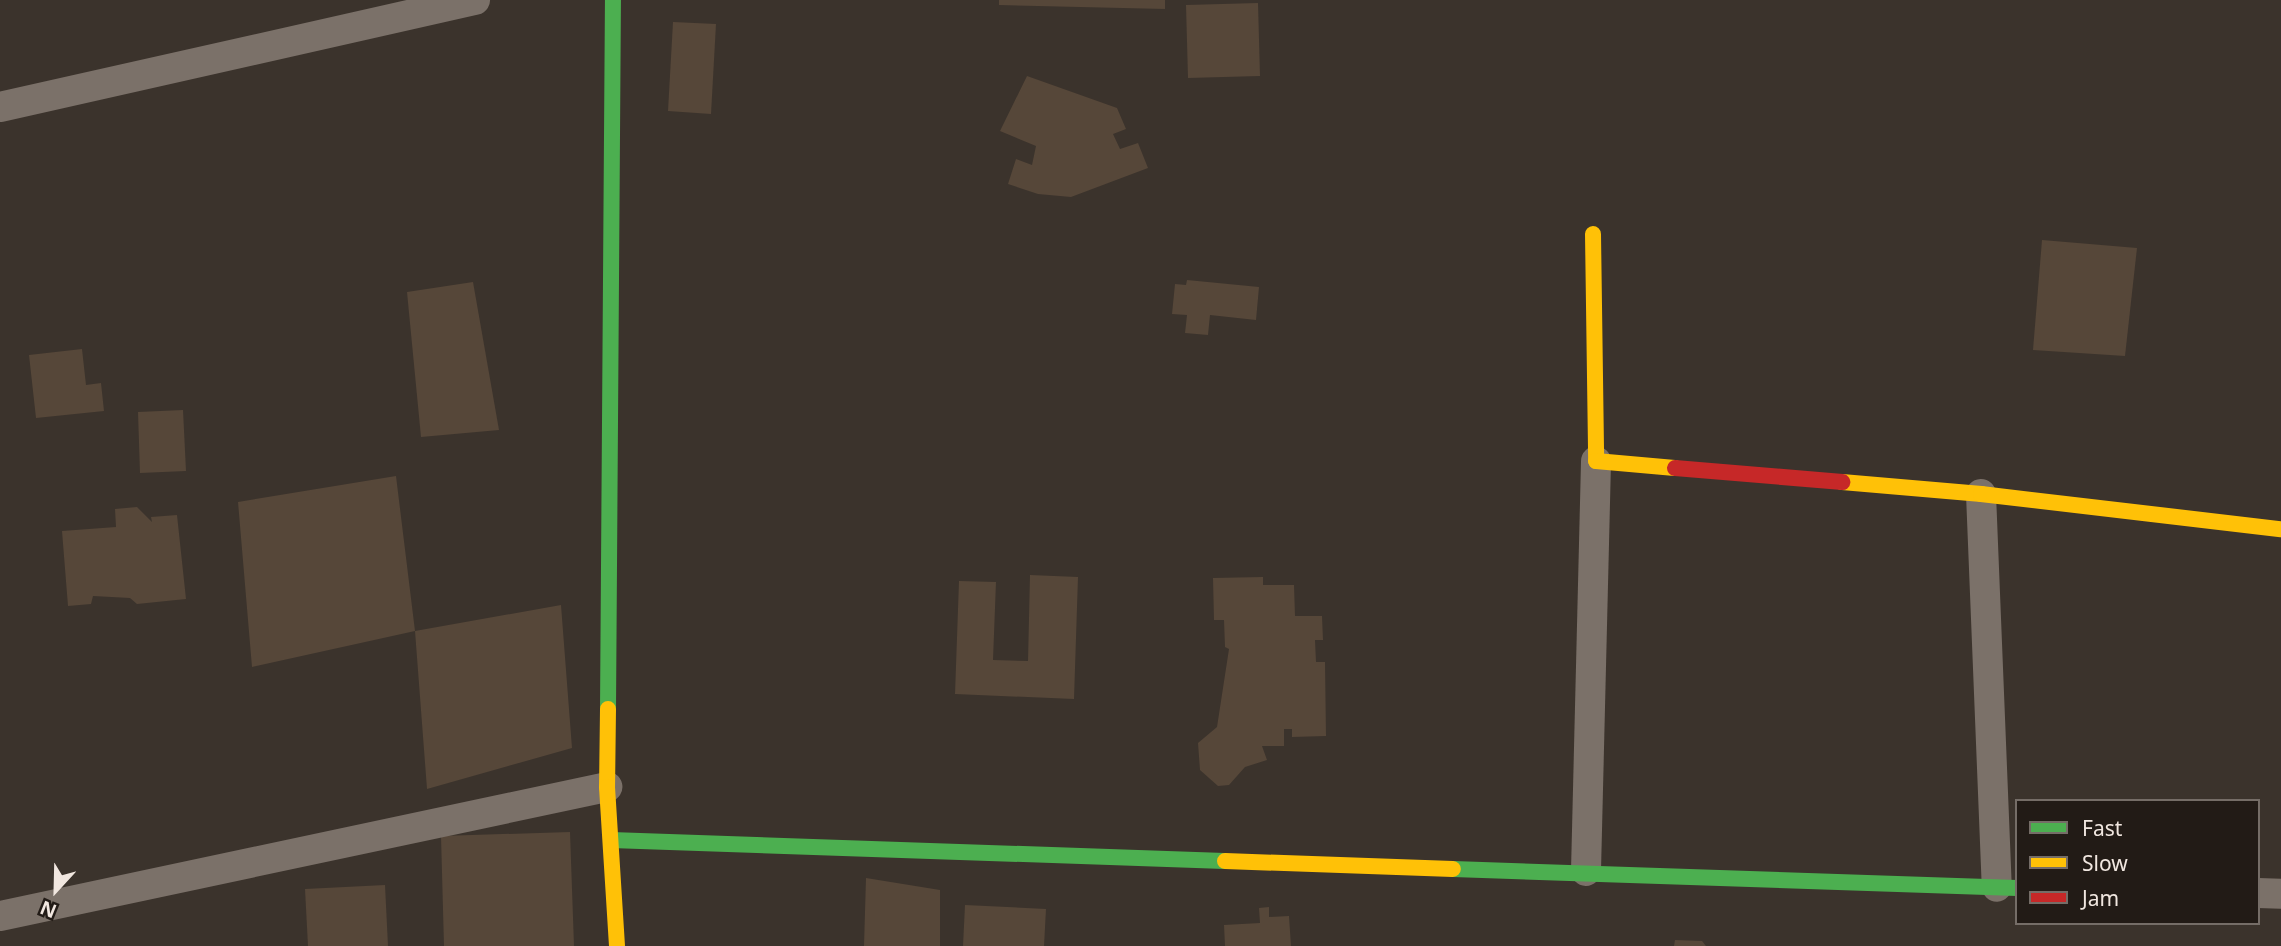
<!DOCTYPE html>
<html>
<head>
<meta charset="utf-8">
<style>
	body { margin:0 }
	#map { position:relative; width:2281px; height:946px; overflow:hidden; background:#3b332c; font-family:"Noto Sans",sans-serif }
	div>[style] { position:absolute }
	.building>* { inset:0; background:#564739 }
	.street>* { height:30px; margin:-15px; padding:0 15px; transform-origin:15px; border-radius:15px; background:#7b7169 }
	.fast>* { height:16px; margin:-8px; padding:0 8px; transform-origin:8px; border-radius:8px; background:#4caf50 }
	.slow>* { height:16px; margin:-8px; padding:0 8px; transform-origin:8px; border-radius:8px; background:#ffc107 }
	.jam>* { height:16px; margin:-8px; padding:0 8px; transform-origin:8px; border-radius:8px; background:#c62828 }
	span { translate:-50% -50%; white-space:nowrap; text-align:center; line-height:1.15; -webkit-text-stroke:6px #221b16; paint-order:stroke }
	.legend { position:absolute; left:2015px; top:799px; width:245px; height:126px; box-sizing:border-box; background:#221b16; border:2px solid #756d67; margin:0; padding:9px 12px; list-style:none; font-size:21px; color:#f1e7e0 }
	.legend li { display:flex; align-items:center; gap:14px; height:35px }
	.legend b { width:35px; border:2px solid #756d67 }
	.north { position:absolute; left:21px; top:855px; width:70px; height:70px; -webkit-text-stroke:5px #221b16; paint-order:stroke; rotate:202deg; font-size:19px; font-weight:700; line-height:28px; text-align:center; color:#f1e7e0 }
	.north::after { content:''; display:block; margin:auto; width:24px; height:32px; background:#f1e7e0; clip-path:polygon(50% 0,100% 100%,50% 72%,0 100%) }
</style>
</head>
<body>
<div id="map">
	<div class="building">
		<i style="clip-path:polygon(999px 0,1165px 0,1165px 9px,999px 5px)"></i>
		<i style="clip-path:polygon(1258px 3px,1260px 76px,1188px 78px,1186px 5px)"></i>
		<i style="clip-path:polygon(673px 22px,716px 24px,711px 114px,668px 111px)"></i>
		<i style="clip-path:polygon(1027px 76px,1117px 108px,1126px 129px,1113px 134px,1120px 149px,1138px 143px,1148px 168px,1071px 197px,1038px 194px,1008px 184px,1016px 159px,1032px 165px,1036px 146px,1000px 131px)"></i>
		<i style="clip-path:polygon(2042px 240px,2137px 248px,2125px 356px,2033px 350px)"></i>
		<i style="clip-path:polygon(1187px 280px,1259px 287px,1256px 320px,1210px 315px,1208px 335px,1185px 333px,1187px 315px,1172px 314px,1175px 284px,1186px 285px)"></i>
		<i style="clip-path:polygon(473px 282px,499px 430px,421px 437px,407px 292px)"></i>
		<i style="clip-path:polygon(82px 349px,86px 385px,101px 383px,104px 411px,36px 418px,29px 355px)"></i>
		<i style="clip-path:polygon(183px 410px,186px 471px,140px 473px,138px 412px)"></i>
		<i style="clip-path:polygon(396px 476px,415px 631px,561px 605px,572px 748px,427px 789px,415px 631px,252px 667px,238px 502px)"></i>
		<i style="clip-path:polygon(137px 507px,152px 522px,151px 517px,177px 515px,186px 599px,137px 604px,130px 598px,93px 596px,91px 604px,68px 606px,62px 531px,116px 527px,115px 509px)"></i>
		<i style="clip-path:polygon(1030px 575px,1078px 577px,1074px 699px,955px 694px,959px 581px,996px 582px,993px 660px,1028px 661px)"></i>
		<i style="clip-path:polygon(1263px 577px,1263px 585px,1294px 585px,1295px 616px,1322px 616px,1323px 640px,1315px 640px,1316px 662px,1325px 662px,1326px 736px,1292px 737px,1292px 729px,1284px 729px,1284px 746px,1262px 746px,1267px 760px,1245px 767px,1229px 785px,1218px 786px,1200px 770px,1198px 743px,1217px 727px,1229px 649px,1225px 647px,1224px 620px,1214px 620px,1213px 578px)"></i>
		<i style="clip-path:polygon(570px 832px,574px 946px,444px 946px,441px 836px)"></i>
		<i style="clip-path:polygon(866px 878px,940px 890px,940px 946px,864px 946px)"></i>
		<i style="clip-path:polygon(385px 885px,388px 946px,308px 946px,305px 889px)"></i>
		<i style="clip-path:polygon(965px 905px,1046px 909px,1044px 946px,963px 946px)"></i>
		<i style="clip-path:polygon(1269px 907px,1269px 917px,1289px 916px,1291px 946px,1225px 946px,1224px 925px,1260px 923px,1259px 908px)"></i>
		<i style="clip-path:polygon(1675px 940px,1702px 941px,1706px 946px,1674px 946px)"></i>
	</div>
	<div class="street">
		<i style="left:0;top:107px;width:487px;rotate:-12.7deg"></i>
		<i style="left:1981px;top:494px;width:393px;rotate:87.7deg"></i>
		<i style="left:1586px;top:871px;width:410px;rotate:-88.6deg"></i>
		<i style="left:2258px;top:893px;width:23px;rotate:2deg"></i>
		<i style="left:0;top:916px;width:621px;rotate:-12deg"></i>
	</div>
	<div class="fast">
		<i style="left:608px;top:709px;width:709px;rotate:-89.6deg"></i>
		<i style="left:611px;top:840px;width:614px;rotate:1.96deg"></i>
		<i style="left:1453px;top:869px;width:564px;rotate:1.93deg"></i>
	</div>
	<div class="slow">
		<i style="left:1593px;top:234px;width:227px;rotate:89.2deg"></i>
		<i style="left:1596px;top:461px;width:79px;rotate:5.1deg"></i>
		<i style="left:1842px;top:482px;width:140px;rotate:4.9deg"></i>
		<i style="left:1981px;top:494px;width:302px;rotate:6.7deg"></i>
		<i style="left:608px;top:709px;width:78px;rotate:90.7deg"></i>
		<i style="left:607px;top:787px;width:159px;rotate:86.4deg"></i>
		<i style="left:1225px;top:861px;width:228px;rotate:2deg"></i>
	</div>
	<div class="jam">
		<i style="left:1675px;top:468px;width:168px;rotate:4.8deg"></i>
	</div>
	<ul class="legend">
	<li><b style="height:9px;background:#4caf50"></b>Fast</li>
	<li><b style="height:9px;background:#ffc107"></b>Slow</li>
	<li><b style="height:9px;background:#c62828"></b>Jam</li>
	</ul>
	<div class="north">N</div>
</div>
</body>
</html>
